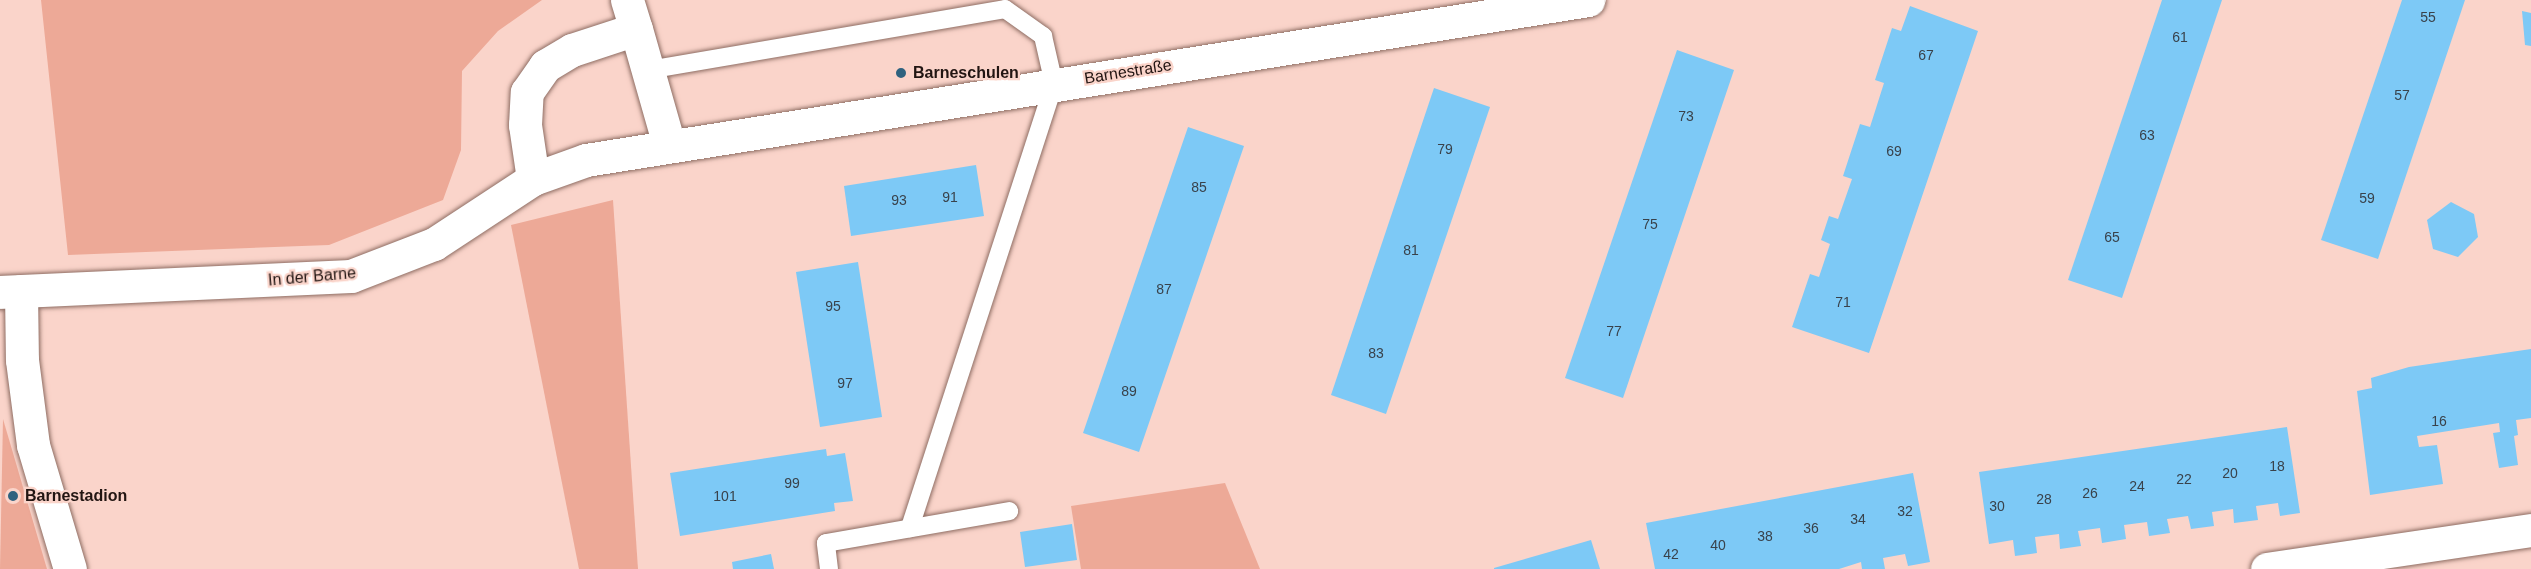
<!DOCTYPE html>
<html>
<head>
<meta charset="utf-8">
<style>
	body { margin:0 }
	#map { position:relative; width:2531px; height:569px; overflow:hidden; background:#fad4ca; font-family:Helvetica,sans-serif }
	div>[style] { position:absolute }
	.green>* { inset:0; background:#eda997 }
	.building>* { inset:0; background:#7dc9f6 }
	.roads { filter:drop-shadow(0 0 2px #8e6d63) drop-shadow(0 0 2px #8e6d63) }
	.lane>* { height:18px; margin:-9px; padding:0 9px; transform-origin:9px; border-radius:9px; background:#fff }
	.street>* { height:33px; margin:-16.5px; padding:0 16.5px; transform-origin:16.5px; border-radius:16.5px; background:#fff }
	.dots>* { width:16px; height:16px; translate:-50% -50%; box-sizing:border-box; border:3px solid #fad4ca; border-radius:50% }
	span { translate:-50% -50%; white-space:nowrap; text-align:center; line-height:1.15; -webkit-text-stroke:4.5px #fad4ca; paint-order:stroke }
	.number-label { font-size:14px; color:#39424b }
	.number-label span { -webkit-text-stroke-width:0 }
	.street-label { font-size:16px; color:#221512 }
	.poi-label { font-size:16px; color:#221512; font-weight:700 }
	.left { translate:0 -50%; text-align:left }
</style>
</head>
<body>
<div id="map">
	<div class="green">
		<i style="clip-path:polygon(41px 0,542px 0,498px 31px,462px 71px,461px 150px,443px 200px,329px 245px,68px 255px)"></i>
		<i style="clip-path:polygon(613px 200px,638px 569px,579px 569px,511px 225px)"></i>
		<i style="clip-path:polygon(3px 419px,47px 569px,0 569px)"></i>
		<i style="clip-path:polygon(1225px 483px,1260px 569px,1081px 569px,1071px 506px)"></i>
	</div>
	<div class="building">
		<i style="clip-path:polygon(2162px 0,2222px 0,2122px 298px,2068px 280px)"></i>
		<i style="clip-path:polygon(2402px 0,2465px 0,2378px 259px,2321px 240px)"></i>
		<i style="clip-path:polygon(1910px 6px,1978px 31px,1869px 353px,1792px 327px,1810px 274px,1819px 277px,1830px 244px,1821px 240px,1829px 216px,1838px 219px,1852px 179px,1843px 176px,1860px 124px,1870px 127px,1884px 83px,1875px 80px,1892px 28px,1901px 31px)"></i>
		<i style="clip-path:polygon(2522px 11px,2531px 13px,2531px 46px,2525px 45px)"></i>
		<i style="clip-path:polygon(1677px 50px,1734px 70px,1623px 398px,1565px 378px)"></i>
		<i style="clip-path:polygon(1434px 88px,1490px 107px,1386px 414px,1331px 395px)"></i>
		<i style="clip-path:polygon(1188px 127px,1244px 146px,1139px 452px,1083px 433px)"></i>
		<i style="clip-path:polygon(976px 165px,984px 216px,851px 236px,844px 186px)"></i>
		<i style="clip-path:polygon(2451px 202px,2474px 214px,2478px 237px,2458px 257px,2433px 249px,2427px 220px)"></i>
		<i style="clip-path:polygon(858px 262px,882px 417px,820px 427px,796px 272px)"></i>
		<i style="clip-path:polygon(2531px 349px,2531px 418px,2516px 420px,2518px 435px,2514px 436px,2518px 465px,2499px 468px,2493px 433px,2500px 432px,2499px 423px,2417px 436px,2419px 447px,2437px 445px,2443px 484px,2370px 495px,2357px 391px,2372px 388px,2371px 378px,2409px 367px)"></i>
		<i style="clip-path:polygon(2287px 427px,2300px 513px,2280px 516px,2278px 503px,2256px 506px,2258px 520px,2234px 523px,2233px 509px,2212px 512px,2214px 526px,2191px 529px,2188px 516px,2167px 519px,2170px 533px,2149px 536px,2147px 522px,2124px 525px,2126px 539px,2102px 543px,2100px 528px,2078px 531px,2081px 546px,2060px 549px,2059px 534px,2035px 537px,2037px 553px,2015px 556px,2013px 540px,1989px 544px,1979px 472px)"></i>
		<i style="clip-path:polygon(826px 449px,827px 456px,845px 453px,853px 501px,834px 503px,835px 511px,680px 536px,670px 473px)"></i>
		<i style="clip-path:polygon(1913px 473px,1930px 562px,1908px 566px,1905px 554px,1883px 558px,1885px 569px,1862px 569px,1861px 562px,1839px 569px,1655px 569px,1646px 523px)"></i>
		<i style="clip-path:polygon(1072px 524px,1077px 560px,1025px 567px,1020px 532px)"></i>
		<i style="clip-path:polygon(1591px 540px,1600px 569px,1494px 569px,1494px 568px)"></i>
		<i style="clip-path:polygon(771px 554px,774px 569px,733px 569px,732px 562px)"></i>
	</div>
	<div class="roads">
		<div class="lane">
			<i style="left:648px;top:70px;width:362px;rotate:-9.7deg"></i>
			<i style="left:1005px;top:9px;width:47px;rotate:35.4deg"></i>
			<i style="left:1043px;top:36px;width:49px;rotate:77.1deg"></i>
			<i style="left:1054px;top:84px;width:467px;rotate:108deg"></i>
			<i style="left:829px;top:569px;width:26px;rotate:-97deg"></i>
			<i style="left:826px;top:543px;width:186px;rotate:-9.9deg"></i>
		</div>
		<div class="street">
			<i style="left:627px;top:0;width:30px;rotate:73deg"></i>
			<i style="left:533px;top:179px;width:55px;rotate:-98.4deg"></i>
			<i style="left:525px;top:125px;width:33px;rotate:-87deg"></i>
			<i style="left:527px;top:92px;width:32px;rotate:-55deg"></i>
			<i style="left:545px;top:66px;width:31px;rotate:-31deg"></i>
			<i style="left:572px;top:50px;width:67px;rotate:-18.2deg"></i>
			<i style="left:636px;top:29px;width:121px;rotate:74.1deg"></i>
			<i style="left:21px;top:291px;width:69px;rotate:89.2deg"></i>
			<i style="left:22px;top:360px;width:86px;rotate:82.6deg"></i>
			<i style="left:33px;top:445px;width:129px;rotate:73.4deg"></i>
			<i style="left:0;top:292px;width:351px;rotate:-2.6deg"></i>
			<i style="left:351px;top:276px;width:89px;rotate:-21.1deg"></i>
			<i style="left:434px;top:244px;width:118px;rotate:-33.3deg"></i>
			<i style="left:533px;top:179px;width:56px;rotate:-19.7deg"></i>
			<i style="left:586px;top:160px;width:1015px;rotate:-9.07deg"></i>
			<i style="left:2267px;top:569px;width:267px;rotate:-8.4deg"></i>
		</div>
	</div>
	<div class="dots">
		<i style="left:901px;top:73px;background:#2f627f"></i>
		<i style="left:13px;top:496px;background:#2f627f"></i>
	</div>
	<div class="number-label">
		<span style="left:2428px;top:17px">55</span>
		<span style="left:2180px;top:37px">61</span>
		<span style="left:1926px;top:55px">67</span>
		<span style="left:2402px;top:95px">57</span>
		<span style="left:1686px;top:116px">73</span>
		<span style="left:2147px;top:135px">63</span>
		<span style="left:1445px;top:149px">79</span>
		<span style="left:1894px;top:151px">69</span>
		<span style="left:1199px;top:187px">85</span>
		<span style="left:950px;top:197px">91</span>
		<span style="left:2367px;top:198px">59</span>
		<span style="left:899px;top:200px">93</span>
		<span style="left:1650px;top:224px">75</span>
		<span style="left:2112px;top:237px">65</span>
		<span style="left:1411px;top:250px">81</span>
		<span style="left:1164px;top:289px">87</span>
		<span style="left:1843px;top:302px">71</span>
		<span style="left:833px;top:306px">95</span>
		<span style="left:1614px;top:331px">77</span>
		<span style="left:1376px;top:353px">83</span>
		<span style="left:845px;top:383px">97</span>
		<span style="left:1129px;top:391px">89</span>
		<span style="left:2439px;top:421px">16</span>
		<span style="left:2277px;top:466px">18</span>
		<span style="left:2230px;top:473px">20</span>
		<span style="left:2184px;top:479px">22</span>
		<span style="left:792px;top:483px">99</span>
		<span style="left:2137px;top:486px">24</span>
		<span style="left:2090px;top:493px">26</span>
		<span style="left:725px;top:496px">101</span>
		<span style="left:2044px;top:499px">28</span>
		<span style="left:1997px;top:506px">30</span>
		<span style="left:1905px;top:511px">32</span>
		<span style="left:1858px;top:519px">34</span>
		<span style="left:1811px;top:528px">36</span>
		<span style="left:1765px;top:536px">38</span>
		<span style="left:1718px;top:545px">40</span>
		<span style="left:1671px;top:554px">42</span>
	</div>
	<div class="street-label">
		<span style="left:1128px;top:72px;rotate:-9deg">Barnestraße</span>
		<span style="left:312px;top:277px;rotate:-5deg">In der Barne</span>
	</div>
	<div class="poi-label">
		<span class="left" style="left:913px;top:73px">Barneschulen</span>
		<span class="left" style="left:25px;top:496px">Barnestadion</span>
	</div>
</div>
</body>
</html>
